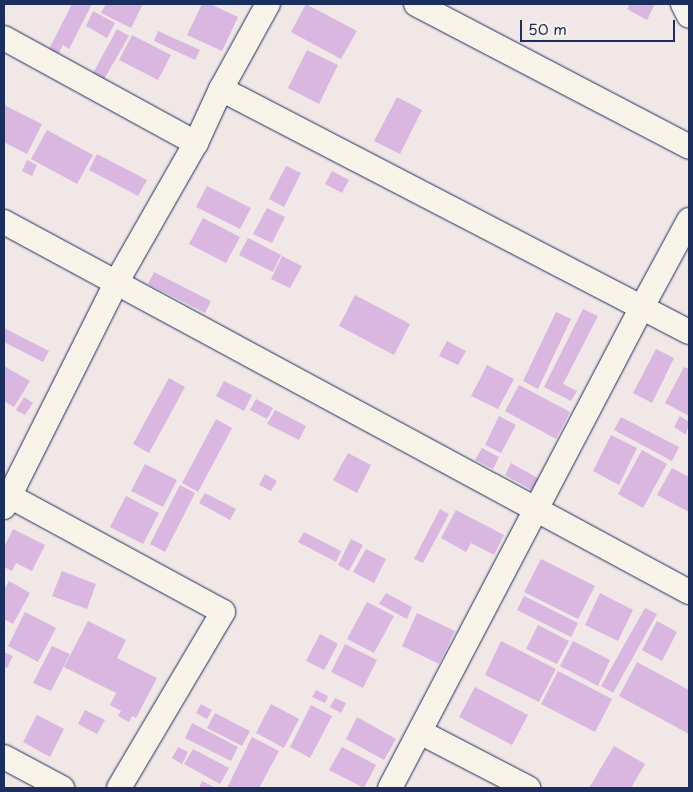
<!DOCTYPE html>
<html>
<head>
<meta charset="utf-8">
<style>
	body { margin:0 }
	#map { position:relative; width:693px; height:792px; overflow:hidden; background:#f1e7e7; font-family:"Playpen Sans",sans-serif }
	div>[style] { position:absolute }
	.building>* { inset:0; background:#d9b7e1 }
	.roads { filter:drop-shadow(0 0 1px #1b2f5e) drop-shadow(0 0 1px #1b2f5e) }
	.street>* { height:24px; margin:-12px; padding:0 12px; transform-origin:12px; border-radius:12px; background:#f7f3e8 }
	span { translate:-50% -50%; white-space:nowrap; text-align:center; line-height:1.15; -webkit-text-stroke:4px #f7f3e8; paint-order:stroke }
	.frame { position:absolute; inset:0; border:5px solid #1b2f5e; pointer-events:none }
	.scale { position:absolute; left:520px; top:20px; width:155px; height:22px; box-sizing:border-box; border:2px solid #1b2f5e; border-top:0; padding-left:6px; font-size:15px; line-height:18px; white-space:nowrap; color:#1b2f5e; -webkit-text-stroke:4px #f7f3e8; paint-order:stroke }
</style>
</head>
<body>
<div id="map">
	<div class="building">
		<i style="clip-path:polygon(72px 4px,92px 4px,69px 49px,63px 45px,56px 58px,47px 53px)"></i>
		<i style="clip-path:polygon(106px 4px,143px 4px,131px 28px,101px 13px)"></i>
		<i style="clip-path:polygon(202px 4px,210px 4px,238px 17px,222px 51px,187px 35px)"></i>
		<i style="clip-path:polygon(306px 4px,357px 31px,341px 59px,291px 32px)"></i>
		<i style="clip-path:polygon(630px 4px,655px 4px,647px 20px,627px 9px)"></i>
		<i style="clip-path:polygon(93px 11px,115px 23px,107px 38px,86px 26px)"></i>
		<i style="clip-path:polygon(117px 29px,129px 36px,103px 81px,92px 75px)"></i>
		<i style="clip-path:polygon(158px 31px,200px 50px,195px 60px,154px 41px)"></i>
		<i style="clip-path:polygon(132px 35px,171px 55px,158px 80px,119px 60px)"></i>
		<i style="clip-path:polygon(307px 50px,338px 65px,319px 104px,288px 88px)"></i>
		<i style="clip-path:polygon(397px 97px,422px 110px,400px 154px,374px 141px)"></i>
		<i style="clip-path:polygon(4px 105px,42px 124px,27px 154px,4px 142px)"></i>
		<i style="clip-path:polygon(47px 130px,93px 155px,77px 184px,31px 159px)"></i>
		<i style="clip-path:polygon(97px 154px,147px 180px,138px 196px,89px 170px)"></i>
		<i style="clip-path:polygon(27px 160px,37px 165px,32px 176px,22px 171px)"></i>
		<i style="clip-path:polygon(286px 166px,301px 173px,284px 207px,269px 199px)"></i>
		<i style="clip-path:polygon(332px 171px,349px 180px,342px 193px,325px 184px)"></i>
		<i style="clip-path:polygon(207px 186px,251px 208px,240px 229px,196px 207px)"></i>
		<i style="clip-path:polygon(267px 208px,285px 217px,272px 243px,253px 234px)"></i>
		<i style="clip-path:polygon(203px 218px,240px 237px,226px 263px,189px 244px)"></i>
		<i style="clip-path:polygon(248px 238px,281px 255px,273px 272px,239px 255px)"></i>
		<i style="clip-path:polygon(282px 256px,302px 266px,290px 288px,271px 279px)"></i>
		<i style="clip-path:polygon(154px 272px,211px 301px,205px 313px,148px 284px)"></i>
		<i style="clip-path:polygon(355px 295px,410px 324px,394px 355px,339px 326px)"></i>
		<i style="clip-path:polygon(583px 309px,598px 316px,563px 384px,577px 391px,571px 401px,544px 387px)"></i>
		<i style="clip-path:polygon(556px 312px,571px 319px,538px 389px,523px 381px)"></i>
		<i style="clip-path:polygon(4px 328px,49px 351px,43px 362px,4px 342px)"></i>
		<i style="clip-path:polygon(447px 341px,466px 351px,458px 365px,439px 356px)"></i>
		<i style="clip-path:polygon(656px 349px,674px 358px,652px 403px,633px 393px)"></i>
		<i style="clip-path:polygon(487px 365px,514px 379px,498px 409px,471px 396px)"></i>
		<i style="clip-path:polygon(4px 366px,30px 381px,14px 407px,4px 401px)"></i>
		<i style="clip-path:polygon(684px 367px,689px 369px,689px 416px,665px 403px)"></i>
		<i style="clip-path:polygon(169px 378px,185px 387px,149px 453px,133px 444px)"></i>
		<i style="clip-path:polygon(224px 381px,252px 395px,244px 411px,216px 396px)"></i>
		<i style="clip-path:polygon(519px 385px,570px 412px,556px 439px,505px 411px)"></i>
		<i style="clip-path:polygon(24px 397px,33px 403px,25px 415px,16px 410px)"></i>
		<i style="clip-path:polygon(256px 399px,273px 408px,267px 419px,250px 410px)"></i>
		<i style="clip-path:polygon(275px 410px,306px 426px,299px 440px,267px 424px)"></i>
		<i style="clip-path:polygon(499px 416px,516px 425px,501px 453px,485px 445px)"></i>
		<i style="clip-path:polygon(680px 416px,689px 422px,686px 435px,674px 427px)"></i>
		<i style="clip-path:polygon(621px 417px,679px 447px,672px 461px,614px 430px)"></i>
		<i style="clip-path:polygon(216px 419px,232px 428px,198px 492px,182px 483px)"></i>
		<i style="clip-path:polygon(611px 435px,637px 448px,619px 485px,593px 471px)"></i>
		<i style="clip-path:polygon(482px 448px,499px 457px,493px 469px,475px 460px)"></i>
		<i style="clip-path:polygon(642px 450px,667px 464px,643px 508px,618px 494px)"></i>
		<i style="clip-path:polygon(348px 453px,371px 465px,357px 493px,333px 480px)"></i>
		<i style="clip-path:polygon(511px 463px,541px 480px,535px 492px,505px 475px)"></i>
		<i style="clip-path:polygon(145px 464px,177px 480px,163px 507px,131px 491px)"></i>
		<i style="clip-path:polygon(672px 468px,689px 477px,689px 512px,657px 495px)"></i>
		<i style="clip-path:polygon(265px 474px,277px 481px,271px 491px,259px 485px)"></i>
		<i style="clip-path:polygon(180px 485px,195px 493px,165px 552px,150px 544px)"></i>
		<i style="clip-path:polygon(205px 493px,236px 509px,230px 520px,199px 503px)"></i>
		<i style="clip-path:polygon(126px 496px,159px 513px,143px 544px,110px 527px)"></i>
		<i style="clip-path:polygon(440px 509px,449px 514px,423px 563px,414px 559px)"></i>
		<i style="clip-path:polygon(456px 510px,504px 535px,494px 555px,471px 543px,466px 552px,441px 538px)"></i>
		<i style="clip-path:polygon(13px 529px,45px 545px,32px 571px,16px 563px,12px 571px,4px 567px,4px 547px)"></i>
		<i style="clip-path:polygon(304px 532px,341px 551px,336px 562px,298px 542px)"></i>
		<i style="clip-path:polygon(351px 539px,363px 545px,349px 571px,338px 565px)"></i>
		<i style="clip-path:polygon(366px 549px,386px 559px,374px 583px,353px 572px)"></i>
		<i style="clip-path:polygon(541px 559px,595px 586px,578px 619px,524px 592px)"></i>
		<i style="clip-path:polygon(62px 571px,96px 584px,87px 609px,52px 596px)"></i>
		<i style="clip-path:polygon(9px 581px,30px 593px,13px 624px,4px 619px,4px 590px)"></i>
		<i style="clip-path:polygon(386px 593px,412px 607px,407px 619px,379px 604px)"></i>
		<i style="clip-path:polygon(600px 593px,633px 610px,618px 641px,585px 625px)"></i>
		<i style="clip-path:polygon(524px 596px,578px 623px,571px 637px,517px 610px)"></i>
		<i style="clip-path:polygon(367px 602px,394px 616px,374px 653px,347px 639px)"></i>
		<i style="clip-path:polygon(645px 608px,657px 614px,613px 693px,601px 686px)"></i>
		<i style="clip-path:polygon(25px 612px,56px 628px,38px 662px,8px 646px)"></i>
		<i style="clip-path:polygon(417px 613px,455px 631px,439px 664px,402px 646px)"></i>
		<i style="clip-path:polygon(88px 621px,126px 640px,117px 658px,157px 678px,136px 718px,132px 716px,129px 722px,118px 716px,121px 711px,110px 705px,116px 693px,64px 667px)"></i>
		<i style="clip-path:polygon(657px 621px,677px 632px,662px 661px,642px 650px)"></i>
		<i style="clip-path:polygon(538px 625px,569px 641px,557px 664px,526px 649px)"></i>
		<i style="clip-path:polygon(320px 634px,338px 644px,324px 670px,306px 661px)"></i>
		<i style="clip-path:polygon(501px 641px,556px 669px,539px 702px,485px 675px)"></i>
		<i style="clip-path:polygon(573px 641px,610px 660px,598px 686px,560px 666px)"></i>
		<i style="clip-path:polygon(345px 644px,377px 660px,363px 688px,331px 672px)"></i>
		<i style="clip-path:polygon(52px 646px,70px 654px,51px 691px,33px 683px)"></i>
		<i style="clip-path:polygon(4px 652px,13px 656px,7px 668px,4px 666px)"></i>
		<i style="clip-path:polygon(637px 662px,689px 690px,689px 734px,619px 696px)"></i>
		<i style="clip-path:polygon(558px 671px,612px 699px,595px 732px,541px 704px)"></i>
		<i style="clip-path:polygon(475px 687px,528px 715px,512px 745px,459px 717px)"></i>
		<i style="clip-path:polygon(316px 690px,328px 696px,325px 703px,312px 697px)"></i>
		<i style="clip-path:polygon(335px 698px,346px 703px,341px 713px,330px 707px)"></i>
		<i style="clip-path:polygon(201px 704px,212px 710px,207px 719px,196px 713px)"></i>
		<i style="clip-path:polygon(271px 704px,299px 719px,284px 748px,256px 733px)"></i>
		<i style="clip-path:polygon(311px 705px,332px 716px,310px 758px,290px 747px)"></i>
		<i style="clip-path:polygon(85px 710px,105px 720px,97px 734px,78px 724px)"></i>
		<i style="clip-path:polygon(215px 713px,250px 731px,242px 746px,207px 728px)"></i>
		<i style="clip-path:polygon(37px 715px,64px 729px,50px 757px,23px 742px)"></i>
		<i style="clip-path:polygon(357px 717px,396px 739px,384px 760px,346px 739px)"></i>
		<i style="clip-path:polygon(192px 723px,238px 747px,231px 761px,185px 738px)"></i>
		<i style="clip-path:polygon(252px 737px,279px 751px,259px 788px,227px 788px)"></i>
		<i style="clip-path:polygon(614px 746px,645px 764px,631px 788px,589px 788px)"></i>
		<i style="clip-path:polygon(178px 747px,188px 752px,182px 764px,172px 758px)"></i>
		<i style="clip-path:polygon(342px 747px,376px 765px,364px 788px,329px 770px)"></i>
		<i style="clip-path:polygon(193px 749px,229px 768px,220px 784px,184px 764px)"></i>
		<i style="clip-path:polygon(202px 781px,216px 788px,199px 788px)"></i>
	</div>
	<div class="roads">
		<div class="street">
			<i style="left:416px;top:4px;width:308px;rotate:27.6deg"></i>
			<i style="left:683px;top:4px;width:13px;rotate:63deg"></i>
			<i style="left:4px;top:38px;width:219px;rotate:28.7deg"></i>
			<i style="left:221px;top:89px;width:527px;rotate:27.44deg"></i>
			<i style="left:4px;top:222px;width:779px;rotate:28.38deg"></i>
			<i style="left:4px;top:493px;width:249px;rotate:28.5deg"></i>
			<i style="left:223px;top:612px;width:204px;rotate:120.6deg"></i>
			<i style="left:4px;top:507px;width:250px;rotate:-63.4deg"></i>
			<i style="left:116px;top:283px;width:161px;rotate:-60.3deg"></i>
			<i style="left:196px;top:143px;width:60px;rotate:-65.2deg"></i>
			<i style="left:221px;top:89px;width:97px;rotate:-61.1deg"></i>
			<i style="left:420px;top:732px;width:122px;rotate:27.4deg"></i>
			<i style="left:4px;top:757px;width:66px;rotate:28.1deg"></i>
			<i style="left:390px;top:788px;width:543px;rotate:-62.35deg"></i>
			<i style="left:642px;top:307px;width:99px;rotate:-61.6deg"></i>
		</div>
	</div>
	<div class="frame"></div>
	<div class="scale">50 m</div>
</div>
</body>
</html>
